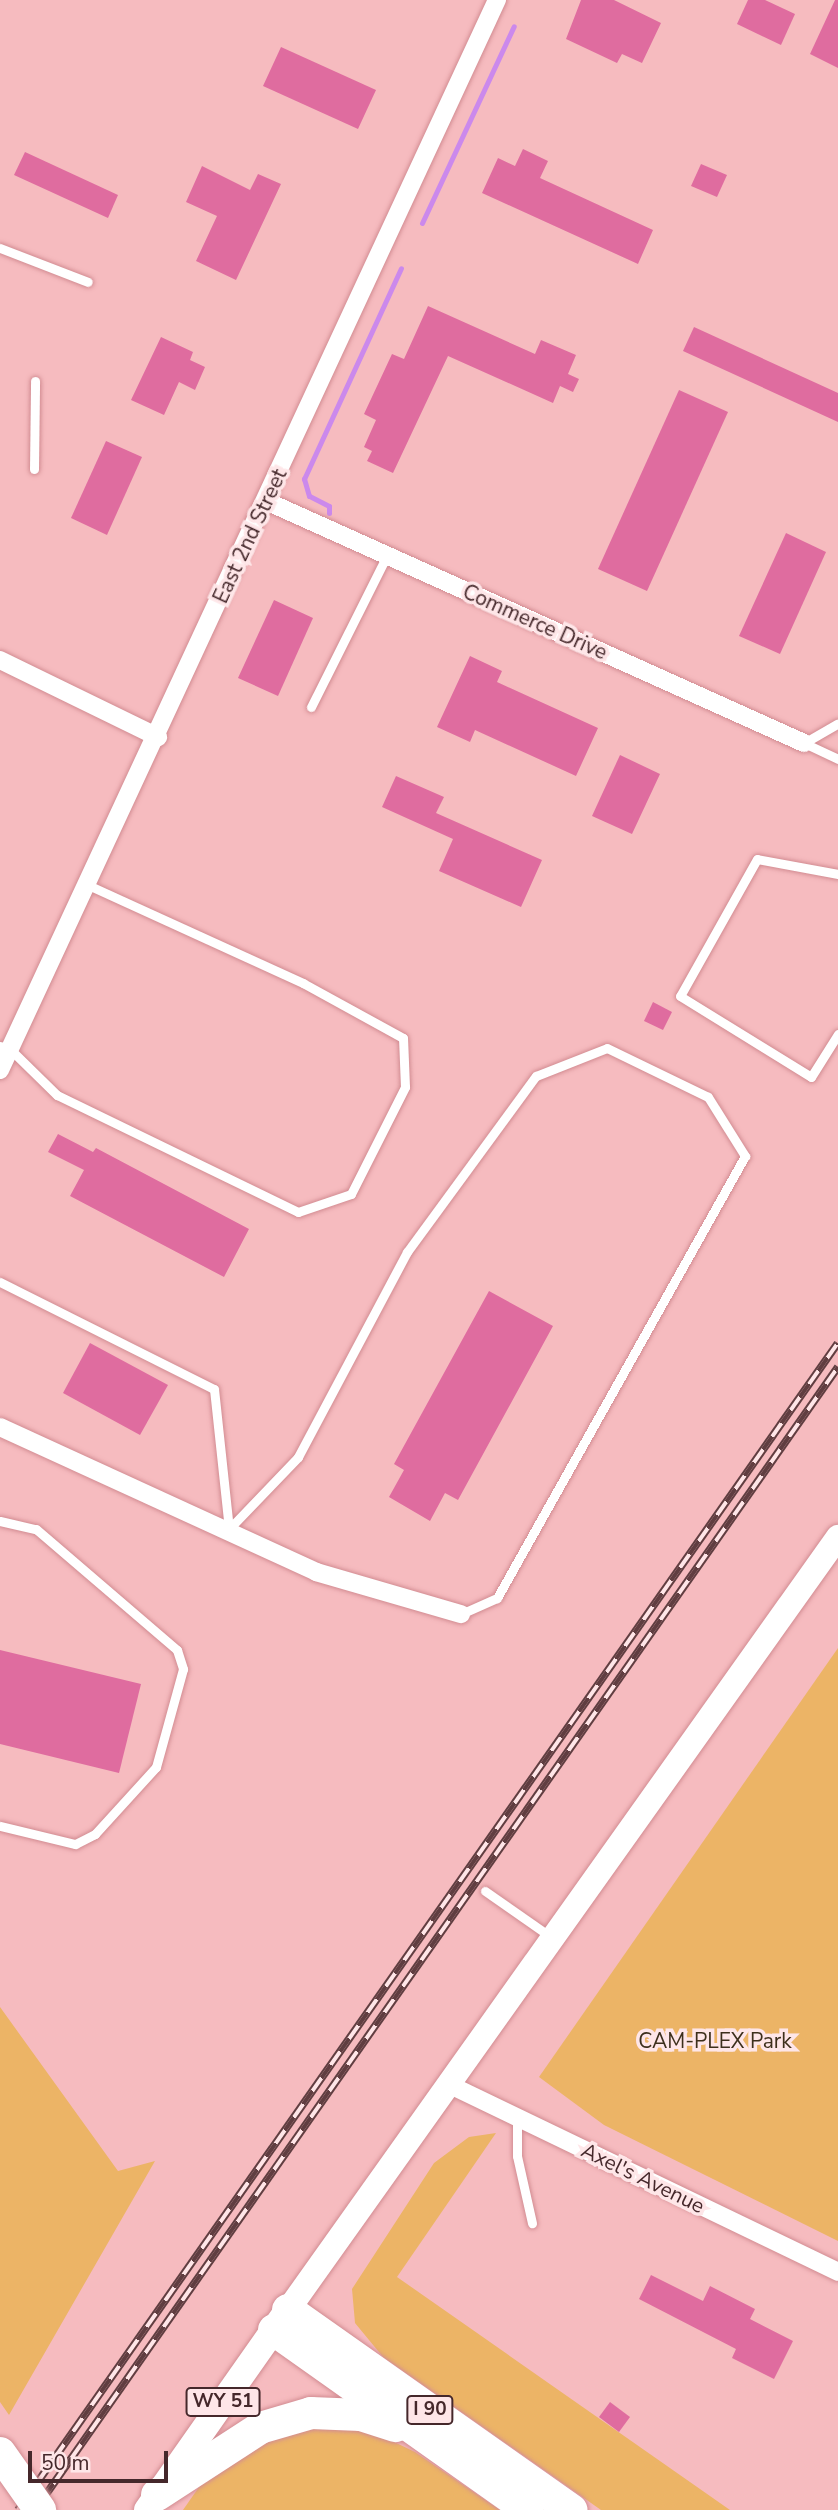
<!DOCTYPE html>
<html>
<head>
<meta charset="utf-8">
<style>
	body { margin:0 }
	#map { position:relative; width:838px; height:2510px; overflow:hidden; background:#f6bbbf; font-family:"Nunito Sans",sans-serif }
	div>[style] { position:absolute }
	.green>* { inset:0; background:#ecb466 }
	.stream>* { height:5px; margin:-2.5px; padding:0 2.5px; transform-origin:2.5px; border-radius:2.5px; background:#cb89ec }
	.building>* { inset:0; background:#df6c9f }
	.roads { filter:drop-shadow(0 0 2px #d28c92) drop-shadow(0 0 2px #d28c92) }
	.lane>* { height:9px; margin:-4.5px; padding:0 4.5px; transform-origin:4.5px; border-radius:4.5px; background:#fff }
	.street>* { height:18px; margin:-9px; padding:0 9px; transform-origin:9px; border-radius:9px; background:#fff }
	.secondary>* { height:24px; margin:-12px; padding:0 12px; transform-origin:12px; border-radius:12px; background:#fff }
	.primary>* { height:26px; margin:-13px; padding:0 13px; transform-origin:13px; border-radius:13px; background:#fff }
	.highway>* { height:32px; margin:-16px; padding:0 16px; transform-origin:16px; border-radius:16px; background:#fff }
	.rail>* { height:8px; margin-top:-4px; transform-origin:0; background:repeating-linear-gradient(90deg,#fee6e8 0 16px,#603e41 0 32px); box-sizing:border-box; border-block:2px solid #603e41 }
	.bridges { filter:drop-shadow(0 0 2px #d28c92) drop-shadow(0 0 2px #d28c92) }
	.highway-bridge>* { height:32px; margin:-16px; padding:0 16px; transform-origin:16px; border-radius:16px; background:#fff }
	span { translate:-50% -50%; white-space:nowrap; text-align:center; line-height:1.15; -webkit-text-stroke:7px #fee6e8; paint-order:stroke }
	.shield-label span { padding:2px 5px; background:#fee6e8; border:2px solid; border-radius:5px; -webkit-text-stroke-width:0 }
	.shield-label { font-size:19px; color:#45282b; font-weight:700 }
	.street-label { font-size:21px; color:#45282b }
	.park-label { font-size:21px; color:#3d2f1c }
	.scale { position:absolute; left:28px; top:2451px; width:140px; height:32px; box-sizing:border-box; border:4px solid #45282b; border-top:0; padding-left:9px; font-size:21px; line-height:24px; white-space:nowrap; color:#45282b; -webkit-text-stroke:5px #fee6e8; paint-order:stroke }
</style>
</head>
<body>
<div id="map">
	<div class="green">
		<i style="clip-path:polygon(838px 1648px,838px 2241px,604px 2125px,539px 2077px)"></i>
		<i style="clip-path:polygon(0 2007px,118px 2171px,155px 2161px,9px 2415px,0 2402px)"></i>
		<i style="clip-path:polygon(496px 2133px,397px 2277px,730px 2510px,601px 2510px,383px 2357px,355px 2323px,352px 2289px,434px 2163px,469px 2137px)"></i>
		<i style="clip-path:polygon(316px 2426px,365px 2428px,415px 2452px,500px 2510px,183px 2510px,199px 2487px,243px 2447px)"></i>
	</div>
	<div class="stream">
		<i style="left:422px;top:223px;width:217px;rotate:-65deg"></i>
		<i style="left:329px;top:513px;width:7px;rotate:-90deg"></i>
		<i style="left:329px;top:506px;width:22px;rotate:-153deg"></i>
		<i style="left:309px;top:496px;width:18px;rotate:-106deg"></i>
		<i style="left:304px;top:479px;width:232px;rotate:-65.3deg"></i>
	</div>
	<div class="building">
		<i style="clip-path:polygon(581px 0,614px 0,661px 23px,642px 63px,622px 54px,617px 63px,566px 39px)"></i>
		<i style="clip-path:polygon(748px 0,765px 0,795px 14px,781px 45px,737px 24px)"></i>
		<i style="clip-path:polygon(835px 0,838px 0,838px 68px,810px 54px)"></i>
		<i style="clip-path:polygon(281px 47px,376px 90px,358px 129px,263px 86px)"></i>
		<i style="clip-path:polygon(523px 149px,548px 161px,540px 178px,653px 230px,638px 264px,482px 193px,498px 158px,515px 166px)"></i>
		<i style="clip-path:polygon(25px 152px,118px 195px,108px 218px,14px 175px)"></i>
		<i style="clip-path:polygon(701px 164px,727px 175px,717px 197px,691px 186px)"></i>
		<i style="clip-path:polygon(202px 166px,250px 190px,258px 174px,281px 184px,236px 280px,196px 261px,217px 216px,186px 202px)"></i>
		<i style="clip-path:polygon(428px 306px,535px 354px,541px 340px,576px 355px,568px 374px,579px 379px,573px 392px,560px 386px,553px 403px,448px 356px,393px 473px,367px 461px,372px 451px,364px 447px,376px 420px,364px 414px,392px 354px,404px 359px)"></i>
		<i style="clip-path:polygon(694px 327px,838px 393px,838px 422px,683px 351px)"></i>
		<i style="clip-path:polygon(161px 337px,193px 352px,190px 360px,205px 367px,195px 390px,179px 382px,164px 415px,131px 400px)"></i>
		<i style="clip-path:polygon(679px 390px,728px 412px,647px 591px,598px 569px)"></i>
		<i style="clip-path:polygon(106px 441px,142px 457px,107px 535px,71px 518px)"></i>
		<i style="clip-path:polygon(786px 533px,826px 552px,780px 654px,739px 636px)"></i>
		<i style="clip-path:polygon(274px 600px,313px 618px,278px 696px,238px 678px)"></i>
		<i style="clip-path:polygon(470px 656px,502px 671px,497px 682px,598px 728px,576px 776px,475px 730px,470px 742px,437px 727px)"></i>
		<i style="clip-path:polygon(620px 755px,660px 774px,632px 834px,592px 816px)"></i>
		<i style="clip-path:polygon(396px 776px,444px 797px,436px 813px,542px 860px,521px 907px,439px 871px,453px 839px,382px 807px)"></i>
		<i style="clip-path:polygon(653px 1002px,672px 1012px,663px 1030px,644px 1021px)"></i>
		<i style="clip-path:polygon(58px 1134px,93px 1152px,96px 1148px,249px 1229px,224px 1277px,70px 1196px,84px 1170px,48px 1152px)"></i>
		<i style="clip-path:polygon(489px 1291px,553px 1326px,458px 1500px,445px 1493px,430px 1521px,389px 1497px,404px 1470px,394px 1464px)"></i>
		<i style="clip-path:polygon(90px 1343px,168px 1385px,140px 1435px,63px 1393px)"></i>
		<i style="clip-path:polygon(0 1650px,141px 1684px,119px 1773px,0 1744px)"></i>
		<i style="clip-path:polygon(651px 2275px,703px 2301px,710px 2286px,755px 2309px,750px 2319px,793px 2341px,774px 2379px,732px 2358px,736px 2349px,639px 2299px)"></i>
		<i style="clip-path:polygon(610px 2402px,630px 2417px,619px 2432px,599px 2417px)"></i>
	</div>
	<div class="roads">
		<div class="lane">
			<i style="left:0;top:248px;width:94px;rotate:21.1deg"></i>
			<i style="left:34px;top:469px;width:88px;rotate:-89.3deg"></i>
			<i style="left:311px;top:707px;width:170px;rotate:-63.4deg"></i>
			<i style="left:804px;top:743px;width:39px;rotate:-30deg"></i>
			<i style="left:804px;top:743px;width:38px;rotate:25deg"></i>
			<i style="left:838px;top:874px;width:82px;rotate:-169.5deg"></i>
			<i style="left:757px;top:859px;width:157px;rotate:119.3deg"></i>
			<i style="left:680px;top:996px;width:154px;rotate:31.7deg"></i>
			<i style="left:811px;top:1077px;width:51px;rotate:-57.9deg"></i>
			<i style="left:0;top:1046px;width:10px;rotate:17deg"></i>
			<i style="left:10px;top:1049px;width:66px;rotate:44.4deg"></i>
			<i style="left:57px;top:1095px;width:268px;rotate:25.9deg"></i>
			<i style="left:298px;top:1212px;width:56px;rotate:-18.8deg"></i>
			<i style="left:351px;top:1194px;width:120px;rotate:-63.2deg"></i>
			<i style="left:405px;top:1087px;width:49px;rotate:-92.3deg"></i>
			<i style="left:403px;top:1038px;width:114px;rotate:-151.2deg"></i>
			<i style="left:303px;top:983px;width:236px;rotate:-155.5deg"></i>
			<i style="left:0;top:1282px;width:239px;rotate:26.6deg"></i>
			<i style="left:214px;top:1389px;width:141px;rotate:83.9deg"></i>
			<i style="left:0;top:1521px;width:37px;rotate:13deg"></i>
			<i style="left:36px;top:1529px;width:186px;rotate:40.6deg"></i>
			<i style="left:177px;top:1650px;width:20px;rotate:72deg"></i>
			<i style="left:183px;top:1669px;width:102px;rotate:105.4deg"></i>
			<i style="left:156px;top:1767px;width:91px;rotate:132.3deg"></i>
			<i style="left:95px;top:1834px;width:22px;rotate:153deg"></i>
			<i style="left:75px;top:1844px;width:77px;rotate:-166.5deg"></i>
			<i style="left:229px;top:1529px;width:100px;rotate:-46.2deg"></i>
			<i style="left:298px;top:1457px;width:232px;rotate:-62deg"></i>
			<i style="left:407px;top:1252px;width:218px;rotate:-53.8deg"></i>
			<i style="left:536px;top:1076px;width:76px;rotate:-21.5deg"></i>
			<i style="left:607px;top:1048px;width:112px;rotate:25.9deg"></i>
			<i style="left:708px;top:1097px;width:70px;rotate:57.9deg"></i>
			<i style="left:745px;top:1156px;width:507px;rotate:119.3deg"></i>
			<i style="left:497px;top:1598px;width:39px;rotate:156deg"></i>
			<i style="left:485px;top:1891px;width:80px;rotate:34.9deg"></i>
			<i style="left:517px;top:2118px;width:38px;rotate:90deg"></i>
			<i style="left:517px;top:2156px;width:69px;rotate:77.4deg"></i>
		</div>
		<div class="street">
			<i style="left:266px;top:501px;width:590px;rotate:24.22deg"></i>
			<i style="left:0;top:660px;width:176px;rotate:26deg"></i>
			<i style="left:0;top:1070px;width:1180px;rotate:-65.09deg"></i>
			<i style="left:0;top:1427px;width:348px;rotate:24.6deg"></i>
			<i style="left:316px;top:1572px;width:151px;rotate:16.2deg"></i>
			<i style="left:448px;top:2084px;width:433px;rotate:25.7deg"></i>
		</div>
		<div class="secondary">
			<i style="left:288px;top:2310px;width:949px;rotate:-54.57deg"></i>
		</div>
		<div class="primary">
			<i style="left:147px;top:2510px;width:240px;rotate:-54.9deg"></i>
		</div>
		<div class="highway">
			<i style="left:288px;top:2310px;width:347px;rotate:35.2deg"></i>
			<i style="left:274px;top:2330px;width:311px;rotate:35.3deg"></i>
			<i style="left:157px;top:2495px;width:123px;rotate:-33deg"></i>
			<i style="left:260px;top:2428px;width:53px;rotate:-16.4deg"></i>
			<i style="left:311px;top:2413px;width:50px;rotate:2.3deg"></i>
			<i style="left:361px;top:2415px;width:36px;rotate:18deg"></i>
		</div>
	</div>
	<div class="rail">
		<i style="left:18px;top:2510px;width:1426px;rotate:-54.91deg"></i>
		<i style="left:35px;top:2510px;width:1397px;rotate:-54.91deg"></i>
	</div>
	<div class="bridges">
		<div class="highway-bridge">
			<i style="left:0;top:2453px;width:70px;rotate:54.9deg"></i>
		</div>
	</div>
	<div class="shield-label">
		<span style="left:223px;top:2402px">WY 51</span>
		<span style="left:430px;top:2410px">I 90</span>
	</div>
	<div class="street-label">
		<span style="left:250px;top:536px;rotate:-65deg">East 2nd Street</span>
		<span style="left:535px;top:622px;rotate:24deg">Commerce Drive</span>
		<span style="left:643px;top:2178px;rotate:26deg">Axel's Avenue</span>
	</div>
	<div class="park-label">
		<span style="left:715px;top:2041px">CAM-PLEX Park</span>
	</div>
	<div class="scale">50 m</div>
</div>
</body>
</html>
